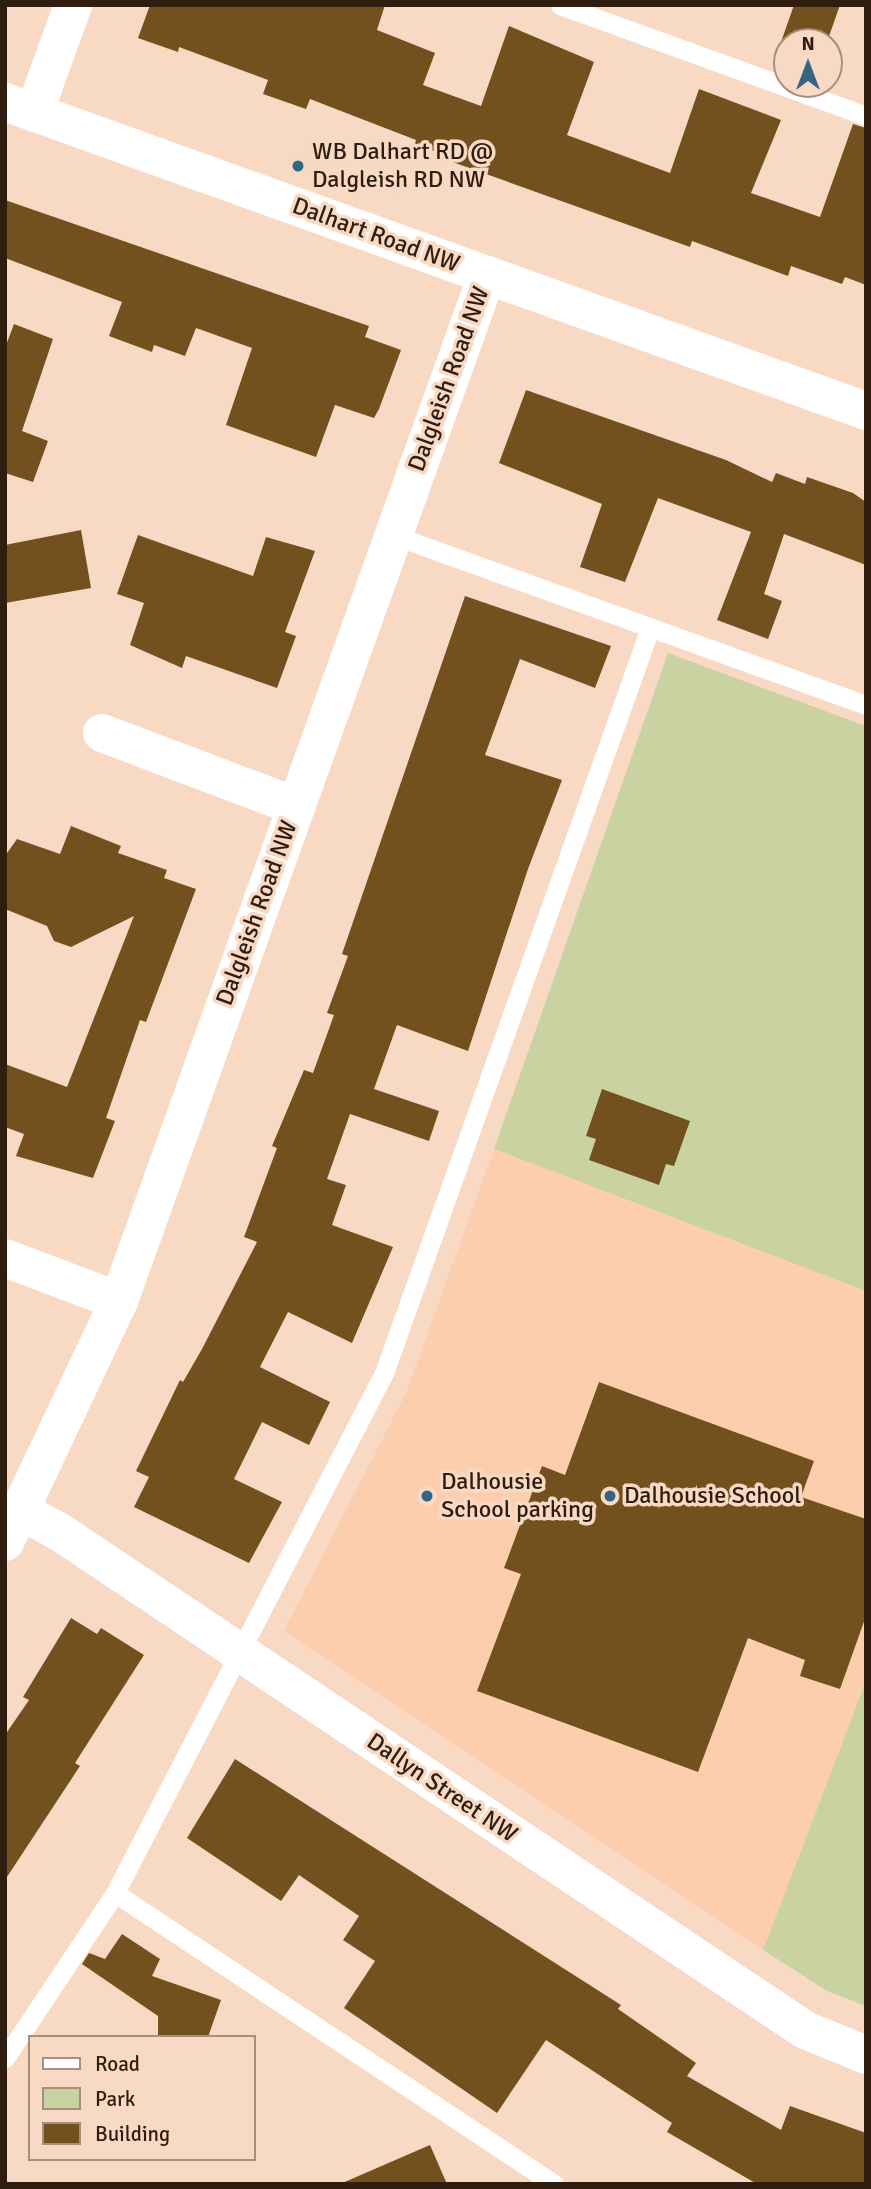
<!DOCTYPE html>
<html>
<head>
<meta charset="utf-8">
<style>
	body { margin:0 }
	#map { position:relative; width:871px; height:2189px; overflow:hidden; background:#f8d9c4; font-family:Signika,sans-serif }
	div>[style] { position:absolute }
	.built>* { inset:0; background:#fcceae }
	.green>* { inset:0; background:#cad2a1 }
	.building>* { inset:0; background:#72511e }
	.service>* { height:19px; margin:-9.5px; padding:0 9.5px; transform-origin:9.5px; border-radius:9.5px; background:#fff }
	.minor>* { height:38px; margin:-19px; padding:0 19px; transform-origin:19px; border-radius:19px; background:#fff }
	.dots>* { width:19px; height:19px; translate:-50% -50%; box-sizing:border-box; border:4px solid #f8d9c4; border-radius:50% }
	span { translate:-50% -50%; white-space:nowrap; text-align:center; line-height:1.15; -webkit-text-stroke:7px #f8d9c4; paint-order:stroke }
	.poi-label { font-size:24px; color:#2f1d0f }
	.left { translate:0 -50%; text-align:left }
	.street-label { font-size:24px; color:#2f1d0f }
	.frame { position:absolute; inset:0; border:7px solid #2f1d0f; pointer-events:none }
	.legend { position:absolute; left:28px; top:2035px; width:228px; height:126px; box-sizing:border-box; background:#f8d9c4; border:2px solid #a88e7c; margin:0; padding:9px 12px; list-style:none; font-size:21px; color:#2f1d0f }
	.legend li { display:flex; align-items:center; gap:14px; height:35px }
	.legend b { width:35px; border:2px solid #a88e7c }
	.north { position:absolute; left:773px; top:28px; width:70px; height:70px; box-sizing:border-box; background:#f8d9c4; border:2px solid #a88e7c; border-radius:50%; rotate:0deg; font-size:19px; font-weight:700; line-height:28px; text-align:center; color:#2f1d0f }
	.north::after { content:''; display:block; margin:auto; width:24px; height:32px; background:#336683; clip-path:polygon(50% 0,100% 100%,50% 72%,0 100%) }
</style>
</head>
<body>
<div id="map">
	<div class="built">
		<i style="clip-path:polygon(494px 1149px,866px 1291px,866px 1681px,763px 1950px,284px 1631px,407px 1391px)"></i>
	</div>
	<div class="green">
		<i style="clip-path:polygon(668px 653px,866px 726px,866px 1291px,494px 1149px)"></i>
		<i style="clip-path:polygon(866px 1681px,866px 2006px,827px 1991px,763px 1950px)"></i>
	</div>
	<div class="building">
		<i style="clip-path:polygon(150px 5px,385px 5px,377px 30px,435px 53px,423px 85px,481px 106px,509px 26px,594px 62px,567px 135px,670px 173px,699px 89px,781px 120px,751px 193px,820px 217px,853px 124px,866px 128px,866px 285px,845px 277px,842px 284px,791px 266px,788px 276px,692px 241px,690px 247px,444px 159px,445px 155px,415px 144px,416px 140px,310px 99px,306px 109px,263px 94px,268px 80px,179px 47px,178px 52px,138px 38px)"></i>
		<i style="clip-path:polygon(794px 5px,840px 5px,827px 42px,781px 42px)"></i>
		<i style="clip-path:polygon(5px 200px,369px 326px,365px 337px,401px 350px,379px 409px,374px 418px,335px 405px,316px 457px,226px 425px,252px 348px,196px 328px,185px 356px,154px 345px,152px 352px,109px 336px,122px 302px,5px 258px)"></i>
		<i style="clip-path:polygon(14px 324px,53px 339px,22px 431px,48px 441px,33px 482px,5px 473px,5px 348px)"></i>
		<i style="clip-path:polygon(526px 390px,726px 460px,772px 482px,776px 473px,805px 484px,807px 477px,853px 493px,866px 502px,866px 565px,784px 534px,764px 594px,782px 601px,768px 639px,717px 620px,751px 532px,658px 498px,625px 582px,580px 567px,602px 504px,499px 463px)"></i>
		<i style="clip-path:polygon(81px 530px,91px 588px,5px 603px,5px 545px)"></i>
		<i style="clip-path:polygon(138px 535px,253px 576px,266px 537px,315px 551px,285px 632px,296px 636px,277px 688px,186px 656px,182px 668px,130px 645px,144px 603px,117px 594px)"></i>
		<i style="clip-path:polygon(465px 596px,611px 646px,595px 688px,520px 659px,485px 755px,562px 780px,528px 869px,468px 1051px,397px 1025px,374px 1089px,439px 1111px,429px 1141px,350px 1114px,327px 1179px,346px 1185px,332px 1225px,393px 1247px,352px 1343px,288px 1312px,260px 1367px,330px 1402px,309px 1445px,262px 1422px,234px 1479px,282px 1502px,249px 1563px,134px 1507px,149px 1477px,136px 1471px,180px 1380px,183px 1382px,202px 1349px,257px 1242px,244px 1237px,277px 1148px,272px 1146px,304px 1070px,313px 1073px,334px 1015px,327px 1013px,348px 956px,342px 954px)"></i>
		<i style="clip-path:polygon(71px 826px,121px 846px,118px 853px,167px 870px,164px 878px,196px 889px,146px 1022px,140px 1020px,106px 1118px,115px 1121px,93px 1178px,16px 1156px,24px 1134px,5px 1127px,5px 1064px,67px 1087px,134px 916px,71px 947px,54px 941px,47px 926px,5px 909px,5px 856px,17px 839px,60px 854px)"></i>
		<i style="clip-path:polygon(602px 1089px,690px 1121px,674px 1166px,666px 1164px,659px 1185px,589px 1160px,596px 1139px,586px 1136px)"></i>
		<i style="clip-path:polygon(599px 1382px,814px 1461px,801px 1497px,866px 1519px,866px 1616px,840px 1689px,800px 1676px,805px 1660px,748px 1638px,698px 1772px,477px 1691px,521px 1574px,504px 1568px,542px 1466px,565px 1475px)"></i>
		<i style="clip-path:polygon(71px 1618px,97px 1634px,101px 1628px,144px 1655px,75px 1763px,80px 1766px,5px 1880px,5px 1735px,29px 1700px,23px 1697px)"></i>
		<i style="clip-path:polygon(235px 1759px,621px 2005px,618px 2009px,696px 2063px,687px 2076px,781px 2130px,790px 2106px,866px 2133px,866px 2184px,757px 2184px,667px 2132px,672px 2123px,546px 2040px,497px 2113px,344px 2008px,375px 1961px,343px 1940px,359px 1916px,299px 1875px,281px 1901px,187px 1838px)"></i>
		<i style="clip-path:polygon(122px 1934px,160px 1959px,152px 1976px,221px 2000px,208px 2037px,158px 2037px,158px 2016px,82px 1964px,89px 1953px,105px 1959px)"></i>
		<i style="clip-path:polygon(430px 2145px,447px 2184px,340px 2184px)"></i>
	</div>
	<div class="service">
		<i style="left:560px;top:5px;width:326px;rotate:19.9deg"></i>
		<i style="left:393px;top:535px;width:503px;rotate:19.77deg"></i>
		<i style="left:115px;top:1893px;width:527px;rotate:33.54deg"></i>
		<i style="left:5px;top:2058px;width:198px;rotate:-56.3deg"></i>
		<i style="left:115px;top:1893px;width:585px;rotate:-62.65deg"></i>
		<i style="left:384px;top:1373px;width:791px;rotate:-70.35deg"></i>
	</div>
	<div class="minor">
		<i style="left:5px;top:102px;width:915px;rotate:19.74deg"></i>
		<i style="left:34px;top:113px;width:115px;rotate:-70.1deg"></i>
		<i style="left:102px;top:733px;width:206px;rotate:20.7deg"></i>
		<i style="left:5px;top:1258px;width:122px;rotate:20.7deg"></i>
		<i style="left:22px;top:1512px;width:41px;rotate:27.8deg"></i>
		<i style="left:58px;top:1531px;width:898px;rotate:33.74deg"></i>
		<i style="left:805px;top:2030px;width:66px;rotate:22.3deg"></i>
		<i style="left:5px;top:1542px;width:267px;rotate:-64.7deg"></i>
		<i style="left:119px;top:1301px;width:1090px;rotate:-70.27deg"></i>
	</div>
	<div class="dots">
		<i style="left:298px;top:166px;background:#336683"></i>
		<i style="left:427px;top:1496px;background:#336683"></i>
		<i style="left:610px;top:1496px;background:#336683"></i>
	</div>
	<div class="poi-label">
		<span class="left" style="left:312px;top:166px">WB Dalhart RD @<br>Dalgleish RD NW</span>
		<span class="left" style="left:441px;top:1496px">Dalhousie<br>School parking</span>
		<span class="left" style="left:624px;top:1496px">Dalhousie School</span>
	</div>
	<div class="street-label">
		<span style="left:376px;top:235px;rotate:20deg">Dalhart Road NW</span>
		<span style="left:449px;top:379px;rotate:-70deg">Dalgleish Road NW</span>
		<span style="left:257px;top:913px;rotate:-70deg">Dalgleish Road NW</span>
		<span style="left:442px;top:1788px;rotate:34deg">Dallyn Street NW</span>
	</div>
	<div class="frame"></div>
	<ul class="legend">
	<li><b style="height:9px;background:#fff"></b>Road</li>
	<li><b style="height:19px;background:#cad2a1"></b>Park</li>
	<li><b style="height:19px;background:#72511e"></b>Building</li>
	</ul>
	<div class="north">N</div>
</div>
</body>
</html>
